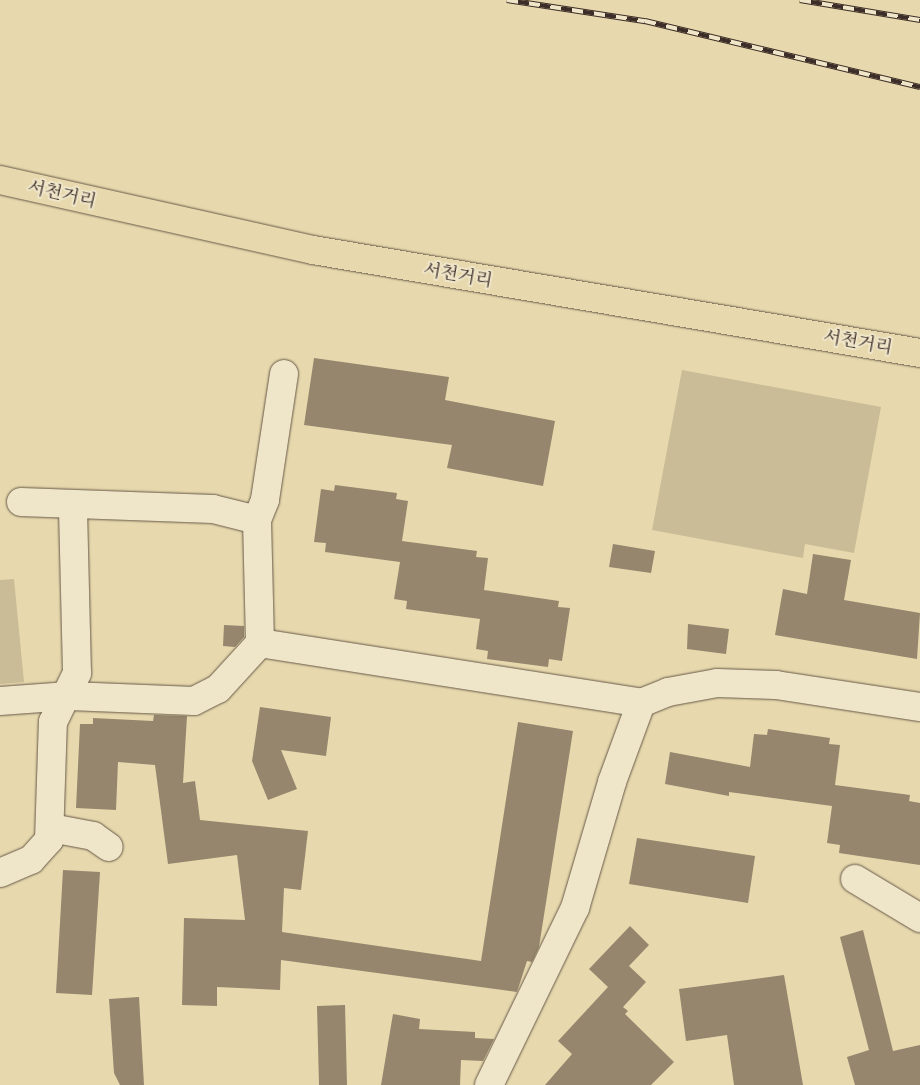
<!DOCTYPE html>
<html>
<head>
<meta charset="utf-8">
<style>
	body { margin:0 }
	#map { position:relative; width:920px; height:1085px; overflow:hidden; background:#e7d9ad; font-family:"Gentium Book Plus","Noto Serif KR",serif }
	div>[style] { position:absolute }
	.green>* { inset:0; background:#cabc96 }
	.building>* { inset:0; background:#95866d }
	.roads { filter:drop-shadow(0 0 1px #675849) drop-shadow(0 0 1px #675849) }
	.minor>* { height:28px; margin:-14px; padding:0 14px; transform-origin:14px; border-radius:14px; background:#efe6ca }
	.major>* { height:28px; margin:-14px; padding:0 14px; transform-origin:14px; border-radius:14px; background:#e7d9ad }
	.rail>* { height:5.5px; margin-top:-2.75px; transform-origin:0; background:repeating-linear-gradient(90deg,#efe6ca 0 11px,#3c2d28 0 22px); box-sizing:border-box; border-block:1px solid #3c2d28 }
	span { translate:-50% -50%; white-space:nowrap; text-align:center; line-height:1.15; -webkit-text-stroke:4px #efe6ca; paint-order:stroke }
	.street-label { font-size:18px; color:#3c2d28 }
</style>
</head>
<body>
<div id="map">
	<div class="green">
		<i style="clip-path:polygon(682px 370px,881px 407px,854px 553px,805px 544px,803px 558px,652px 530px)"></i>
		<i style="clip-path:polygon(14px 579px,24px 682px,0 684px,0 580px)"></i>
	</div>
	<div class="building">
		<i style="clip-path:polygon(314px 358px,449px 377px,445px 400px,555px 421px,543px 486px,447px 468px,452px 445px,304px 425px)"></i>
		<i style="clip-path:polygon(335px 485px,397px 493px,396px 499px,408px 501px,402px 541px,477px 551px,476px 557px,488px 558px,484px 590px,559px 601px,558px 607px,570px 608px,562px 661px,549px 659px,548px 667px,487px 659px,488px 651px,476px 649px,480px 619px,406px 609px,407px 601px,394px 599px,400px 562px,325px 552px,326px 543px,314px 542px,321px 489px,334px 491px)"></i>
		<i style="clip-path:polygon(613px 544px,655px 551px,651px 573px,609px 567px)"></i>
		<i style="clip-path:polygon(813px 554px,851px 560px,844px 600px,920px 613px,917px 659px,775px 635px,783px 589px,807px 594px)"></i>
		<i style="clip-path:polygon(688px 624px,729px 629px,726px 654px,687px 649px)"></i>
		<i style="clip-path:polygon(224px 625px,244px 626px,244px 637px,235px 647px,223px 646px)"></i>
		<i style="clip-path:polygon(260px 707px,331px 717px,326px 756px,281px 750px,297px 789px,268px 800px,252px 761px)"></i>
		<i style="clip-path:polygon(154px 715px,187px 716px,183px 783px,195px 781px,200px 820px,308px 831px,301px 890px,284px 888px,282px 932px,481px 961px,518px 722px,573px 731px,539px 947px,532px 962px,527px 961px,517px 992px,281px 960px,280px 990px,217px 987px,217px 1006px,182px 1005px,184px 918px,245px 920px,237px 855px,168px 864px,155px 765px,118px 762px,116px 810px,76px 808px,80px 724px,93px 724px,93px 718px,153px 721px)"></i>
		<i style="clip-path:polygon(768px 729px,830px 738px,829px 744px,840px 745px,835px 785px,910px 795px,909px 801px,920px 803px,920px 865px,839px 853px,840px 845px,827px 843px,832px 806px,729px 792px,729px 796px,665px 784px,670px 752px,750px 767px,754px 734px,767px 735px)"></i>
		<i style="clip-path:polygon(637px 838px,755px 856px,748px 903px,629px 884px)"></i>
		<i style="clip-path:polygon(63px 870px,100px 872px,92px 995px,56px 993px)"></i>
		<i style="clip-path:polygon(630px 926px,649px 945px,629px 966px,646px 982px,623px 1007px,628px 1011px,625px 1014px,674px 1062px,651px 1085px,545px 1085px,572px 1054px,558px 1041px,608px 987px,589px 969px)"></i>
		<i style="clip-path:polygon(863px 930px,893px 1051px,920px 1045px,920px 1085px,855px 1085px,847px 1057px,869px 1050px,840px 937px)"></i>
		<i style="clip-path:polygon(784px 975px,803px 1085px,734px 1085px,727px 1035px,686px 1041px,679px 989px)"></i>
		<i style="clip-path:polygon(139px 997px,144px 1085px,120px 1085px,114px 1073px,109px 999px)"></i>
		<i style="clip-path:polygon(345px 1005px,347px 1085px,319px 1085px,317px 1006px)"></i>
		<i style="clip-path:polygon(393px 1014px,420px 1019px,419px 1029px,475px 1032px,475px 1038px,494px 1039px,483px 1061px,461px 1060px,460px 1085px,381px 1085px)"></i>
	</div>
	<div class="roads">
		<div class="minor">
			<i style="left:284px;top:374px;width:127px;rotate:98.6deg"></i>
			<i style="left:265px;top:500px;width:22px;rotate:112deg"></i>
			<i style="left:257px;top:520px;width:123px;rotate:88.6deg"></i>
			<i style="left:260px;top:643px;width:386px;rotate:8.9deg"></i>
			<i style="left:21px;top:502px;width:192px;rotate:2.1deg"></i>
			<i style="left:213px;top:509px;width:45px;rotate:14deg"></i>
			<i style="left:0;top:701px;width:69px;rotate:-4.1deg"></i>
			<i style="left:69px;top:696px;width:125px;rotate:2.3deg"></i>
			<i style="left:194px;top:701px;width:27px;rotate:-27deg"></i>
			<i style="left:218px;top:689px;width:62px;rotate:-47.6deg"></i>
			<i style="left:51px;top:828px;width:43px;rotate:10.8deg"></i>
			<i style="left:93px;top:836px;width:19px;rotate:35deg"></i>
			<i style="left:0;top:873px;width:34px;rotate:-23deg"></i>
			<i style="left:31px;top:860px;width:27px;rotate:-48deg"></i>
			<i style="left:49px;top:840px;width:118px;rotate:-88.1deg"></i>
			<i style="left:53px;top:722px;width:55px;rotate:-63.9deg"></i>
			<i style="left:77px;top:673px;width:169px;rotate:-91.4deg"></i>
			<i style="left:855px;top:879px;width:76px;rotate:31deg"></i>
			<i style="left:489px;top:1085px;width:197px;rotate:-64.1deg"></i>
			<i style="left:575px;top:908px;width:131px;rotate:-73.6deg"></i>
			<i style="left:612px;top:782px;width:84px;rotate:-69.8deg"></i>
			<i style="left:641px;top:703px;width:29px;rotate:-22deg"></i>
			<i style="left:668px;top:692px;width:50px;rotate:-10.4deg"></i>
			<i style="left:717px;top:683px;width:59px;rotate:1.9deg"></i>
			<i style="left:776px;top:685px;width:146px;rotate:8.7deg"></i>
		</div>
		<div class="major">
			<i style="left:0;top:180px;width:321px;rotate:12.6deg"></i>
			<i style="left:313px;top:250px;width:616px;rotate:9.63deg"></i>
		</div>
	</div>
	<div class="rail">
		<i style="left:507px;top:0;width:140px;rotate:8.7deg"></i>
		<i style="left:645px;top:21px;width:283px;rotate:13.5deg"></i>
		<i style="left:800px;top:0;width:122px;rotate:9.5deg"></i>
	</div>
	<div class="street-label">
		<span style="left:62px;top:194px;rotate:13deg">서천거리</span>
		<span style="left:458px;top:275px;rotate:10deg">서천거리</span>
		<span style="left:858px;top:342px;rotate:10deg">서천거리</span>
	</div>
</div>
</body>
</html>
